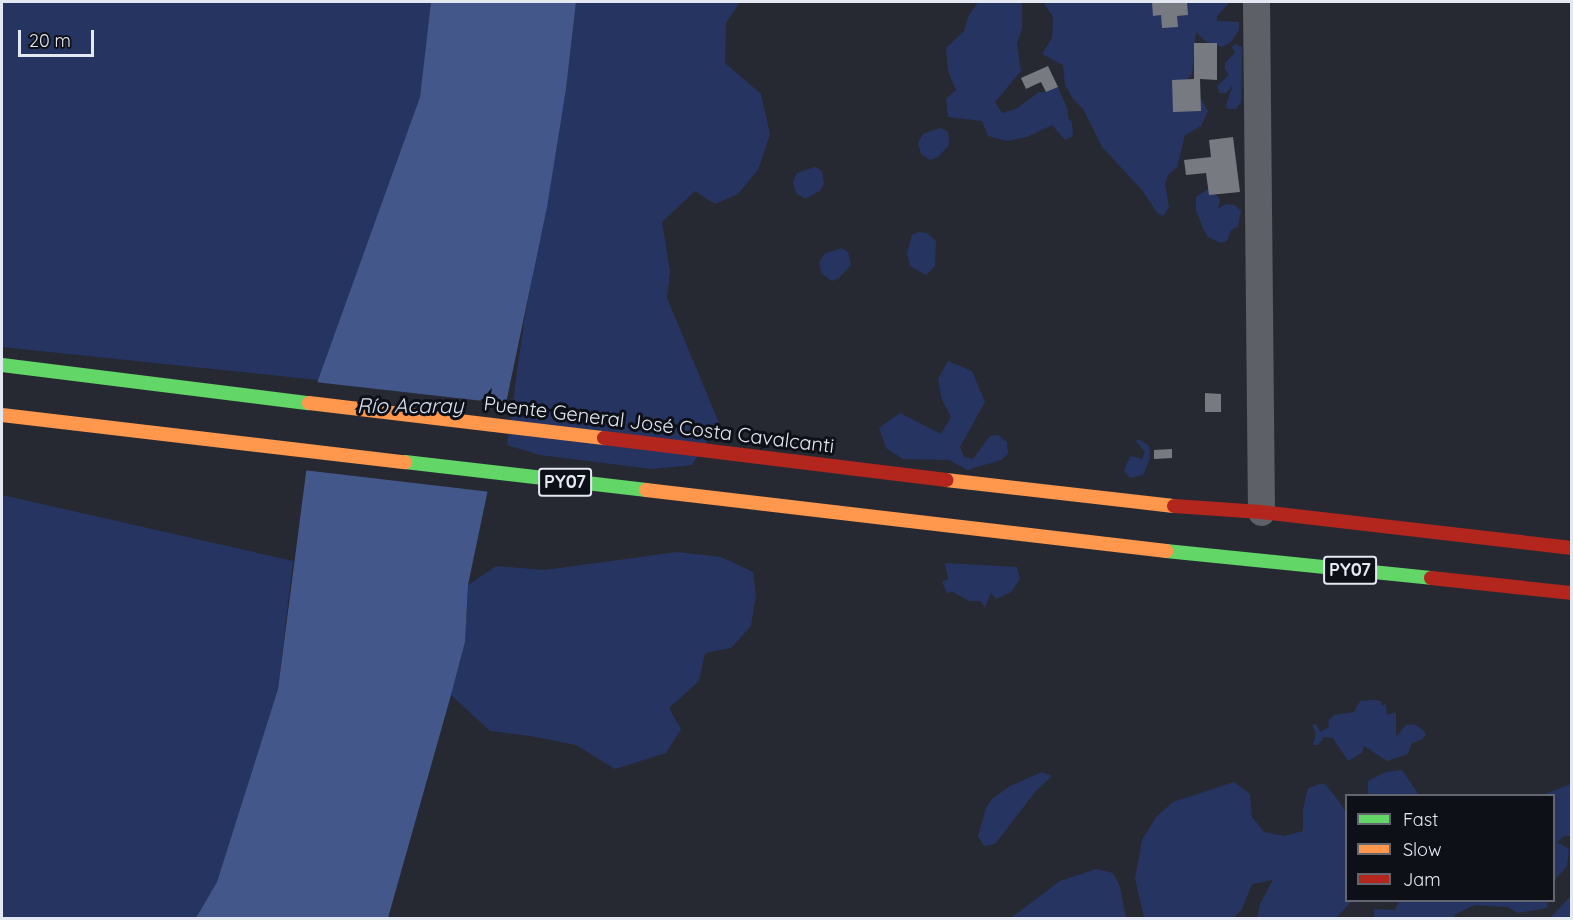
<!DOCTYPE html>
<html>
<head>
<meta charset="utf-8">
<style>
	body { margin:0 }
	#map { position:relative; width:1573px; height:920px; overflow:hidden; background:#262932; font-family:Quicksand,sans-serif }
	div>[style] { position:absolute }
	.green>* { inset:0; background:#263462 }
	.water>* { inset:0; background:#44578b }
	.pier>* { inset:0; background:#262932 }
	.building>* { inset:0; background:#777a81 }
	.street>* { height:27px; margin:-13.5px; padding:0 13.5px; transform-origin:13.5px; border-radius:13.5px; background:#5d6067 }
	.fast>* { height:14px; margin:-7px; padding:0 7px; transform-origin:7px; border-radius:7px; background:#63d668 }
	.slow>* { height:14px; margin:-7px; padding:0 7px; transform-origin:7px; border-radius:7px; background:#ff974d }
	.jam>* { height:14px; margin:-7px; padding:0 7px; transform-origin:7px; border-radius:7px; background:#b3261e }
	span { translate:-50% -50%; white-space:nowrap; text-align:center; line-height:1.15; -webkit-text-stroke:6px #0e1017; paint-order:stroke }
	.shield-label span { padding:2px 4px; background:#0e1017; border:2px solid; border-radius:4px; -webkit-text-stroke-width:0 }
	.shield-label { font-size:18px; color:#e4e8f2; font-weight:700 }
	.street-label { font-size:20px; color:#e4e8f2 }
	.water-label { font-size:21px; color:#d9e0f2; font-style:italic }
	.frame { position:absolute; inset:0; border:3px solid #e4e8f2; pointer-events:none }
	.legend { position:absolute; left:1345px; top:794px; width:210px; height:108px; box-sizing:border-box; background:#0e1017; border:2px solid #64666f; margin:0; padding:8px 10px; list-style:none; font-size:18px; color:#e4e8f2 }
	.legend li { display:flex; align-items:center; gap:12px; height:30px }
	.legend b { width:30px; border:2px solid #64666f }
	.scale { position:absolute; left:18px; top:30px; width:76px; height:27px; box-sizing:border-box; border:3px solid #e4e8f2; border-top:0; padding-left:8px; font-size:18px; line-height:21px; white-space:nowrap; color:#e4e8f2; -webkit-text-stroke:4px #0e1017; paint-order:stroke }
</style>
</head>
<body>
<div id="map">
	<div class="green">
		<i style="clip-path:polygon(2px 2px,431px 2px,420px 97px,318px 380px,2px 347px)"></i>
		<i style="clip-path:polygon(576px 2px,740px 2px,726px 23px,725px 63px,761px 94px,770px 134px,758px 170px,738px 194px,715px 204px,695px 191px,662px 222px,670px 271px,667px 298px,719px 423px,692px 465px,652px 469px,540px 455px,507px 445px,524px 322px,566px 89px)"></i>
		<i style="clip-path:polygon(978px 2px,1022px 2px,1022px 29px,1017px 43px,1021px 71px,995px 102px,1002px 113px,1016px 109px,1039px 92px,1046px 92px,1058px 87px,1068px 110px,1068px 118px,1072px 122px,1073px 136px,1065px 140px,1052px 125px,1027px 137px,1007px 141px,988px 136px,982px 121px,948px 117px,946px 99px,956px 90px,948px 71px,946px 48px,964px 31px,968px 17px)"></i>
		<i style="clip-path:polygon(1043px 2px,1156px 2px,1157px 5px,1178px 6px,1182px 2px,1230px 2px,1217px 16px,1217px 21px,1239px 22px,1239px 30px,1231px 42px,1222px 47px,1205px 41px,1196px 32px,1192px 74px,1182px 84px,1201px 99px,1208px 111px,1201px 126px,1185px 135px,1177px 167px,1168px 175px,1165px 184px,1169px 207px,1163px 216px,1158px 214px,1142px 190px,1102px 147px,1083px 109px,1073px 99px,1065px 85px,1063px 65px,1042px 54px,1052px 38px,1053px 17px)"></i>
		<i style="clip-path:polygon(1235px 44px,1242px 47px,1242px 63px,1241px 102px,1236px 109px,1227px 109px,1226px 105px,1233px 85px,1226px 93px,1220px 93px,1217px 86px,1229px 75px,1225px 69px,1225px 63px,1235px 53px,1232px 47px)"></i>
		<i style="clip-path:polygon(940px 128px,948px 131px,949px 145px,938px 157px,930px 160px,921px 154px,918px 143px,923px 134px)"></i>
		<i style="clip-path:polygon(815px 167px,822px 171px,824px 184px,820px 191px,805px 199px,796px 193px,793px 182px,797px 173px)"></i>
		<i style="clip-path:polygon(1208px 189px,1212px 189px,1220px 200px,1218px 209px,1226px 204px,1235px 205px,1241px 211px,1238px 227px,1231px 230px,1227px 241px,1220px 243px,1208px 237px,1202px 226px,1196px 210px,1196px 197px)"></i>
		<i style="clip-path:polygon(919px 232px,927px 233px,936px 241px,935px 266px,926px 275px,910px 266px,907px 253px,912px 235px)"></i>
		<i style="clip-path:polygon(842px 248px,848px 252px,851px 265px,839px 278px,832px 281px,822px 274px,819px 263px,824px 254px)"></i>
		<i style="clip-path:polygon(948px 361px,972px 371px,985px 402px,960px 447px,964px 457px,973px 459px,990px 436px,998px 435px,1007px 442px,1008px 454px,1001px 460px,967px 470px,949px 460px,903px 459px,886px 448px,879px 428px,900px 413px,941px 434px,951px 417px,942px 400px,938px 379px)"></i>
		<i style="clip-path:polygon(1139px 439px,1149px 446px,1150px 458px,1143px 475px,1130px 478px,1124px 471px,1127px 463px,1131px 456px,1142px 459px,1145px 452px,1136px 441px)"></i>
		<i style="clip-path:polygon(2px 495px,293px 561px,278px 689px,217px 882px,196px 918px,2px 918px)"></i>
		<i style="clip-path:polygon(677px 552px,721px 557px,753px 572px,756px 595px,751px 626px,731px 648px,705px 653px,699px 681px,669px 708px,681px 729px,666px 753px,615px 769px,576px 745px,531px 736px,490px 731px,451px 695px,465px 642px,468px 585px,496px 566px,545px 570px)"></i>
		<i style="clip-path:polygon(945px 563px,1017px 567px,1020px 579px,1011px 592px,996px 599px,991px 593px,985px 607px,980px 601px,969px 601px,953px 592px,947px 593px,942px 582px,948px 579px)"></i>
		<i style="clip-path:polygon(1375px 700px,1381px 701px,1382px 706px,1386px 704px,1387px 715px,1396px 712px,1396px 737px,1406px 725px,1414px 724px,1423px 730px,1426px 735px,1421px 740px,1412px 743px,1408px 754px,1387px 761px,1364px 746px,1362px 753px,1348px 761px,1333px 738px,1324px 737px,1318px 745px,1313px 745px,1316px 733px,1312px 725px,1316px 724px,1320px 732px,1329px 727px,1328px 721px,1334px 715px,1354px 712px,1360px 701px)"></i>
		<i style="clip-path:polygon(1402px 770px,1419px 795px,1368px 795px,1368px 781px,1386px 772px)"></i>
		<i style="clip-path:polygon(1042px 772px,1052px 776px,1036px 791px,995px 844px,984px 846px,978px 836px,986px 808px,992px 799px,1010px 786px)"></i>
		<i style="clip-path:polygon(1234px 782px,1250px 794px,1252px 817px,1264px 832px,1284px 836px,1303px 831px,1303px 809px,1308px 788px,1324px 783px,1335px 796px,1346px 812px,1346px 900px,1352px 901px,1336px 918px,1257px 918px,1260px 904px,1273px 880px,1252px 884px,1242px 909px,1234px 918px,1144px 918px,1135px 878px,1142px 840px,1156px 817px,1173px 802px)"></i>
		<i style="clip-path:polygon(1571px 784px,1571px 836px,1564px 836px,1557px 842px,1569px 849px,1567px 866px,1554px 881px,1554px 796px,1542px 795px)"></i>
		<i style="clip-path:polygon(1096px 869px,1113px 873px,1120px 887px,1126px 918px,1011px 918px,1060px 881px)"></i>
		<i style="clip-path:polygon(1571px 896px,1571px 918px,1550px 918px,1568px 899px)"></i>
		<i style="clip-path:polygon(1399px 901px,1399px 900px,1548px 901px,1547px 908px,1518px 913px,1508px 907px,1475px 905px,1454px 915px,1455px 918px,1374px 918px,1374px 909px,1395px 910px)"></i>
	</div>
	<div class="water">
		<i style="clip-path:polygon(431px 2px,576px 2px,566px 89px,547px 207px,468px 585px,465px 642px,451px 695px,388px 918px,196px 918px,217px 882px,278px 689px,318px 380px,420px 97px)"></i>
	</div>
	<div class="pier">
		<i style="clip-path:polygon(315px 382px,510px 404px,491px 492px,303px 470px)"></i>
	</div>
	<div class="building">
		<i style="clip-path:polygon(1152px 2px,1187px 2px,1188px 15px,1177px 16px,1178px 27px,1162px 28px,1161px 15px,1153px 16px)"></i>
		<i style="clip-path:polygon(1194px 43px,1217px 43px,1217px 80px,1200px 79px,1201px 111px,1173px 112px,1172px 80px,1194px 79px)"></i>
		<i style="clip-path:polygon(1048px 66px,1058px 87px,1046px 92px,1041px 82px,1026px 89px,1021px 78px)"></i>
		<i style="clip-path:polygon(1233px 137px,1240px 192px,1209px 195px,1206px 173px,1186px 175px,1184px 160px,1211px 157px,1209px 140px)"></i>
		<i style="clip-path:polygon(1205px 393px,1221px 394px,1221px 412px,1205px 412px)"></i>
		<i style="clip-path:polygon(1172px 449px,1172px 458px,1154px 459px,1154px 450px)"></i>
	</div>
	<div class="street">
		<i style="left:1256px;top:2px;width:510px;rotate:89.44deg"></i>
	</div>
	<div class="fast">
		<i style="left:2px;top:365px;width:309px;rotate:7.1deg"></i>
		<i style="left:405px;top:462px;width:243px;rotate:6.6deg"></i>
		<i style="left:1166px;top:551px;width:266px;rotate:5.8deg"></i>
	</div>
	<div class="slow">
		<i style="left:309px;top:403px;width:297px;rotate:6.8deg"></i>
		<i style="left:2px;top:415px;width:406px;rotate:6.7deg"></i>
		<i style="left:946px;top:480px;width:229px;rotate:6.5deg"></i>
		<i style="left:646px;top:490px;width:524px;rotate:6.69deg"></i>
	</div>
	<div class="jam">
		<i style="left:604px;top:438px;width:345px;rotate:7deg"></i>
		<i style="left:1174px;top:506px;width:87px;rotate:3.9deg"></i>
		<i style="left:1261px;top:512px;width:313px;rotate:6.6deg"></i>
		<i style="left:1431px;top:578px;width:142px;rotate:6.1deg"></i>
	</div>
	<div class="shield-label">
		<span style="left:565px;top:482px">PY07</span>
		<span style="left:1350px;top:570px">PY07</span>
	</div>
	<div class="street-label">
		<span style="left:659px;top:424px;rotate:7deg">Puente General José Costa Cavalcanti</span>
	</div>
	<div class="water-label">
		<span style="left:410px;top:405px">Río Acaray</span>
	</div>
	<div class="frame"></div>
	<ul class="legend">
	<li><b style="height:8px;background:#63d668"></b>Fast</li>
	<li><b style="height:8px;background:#ff974d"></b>Slow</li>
	<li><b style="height:8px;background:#b3261e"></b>Jam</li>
	</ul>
	<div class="scale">20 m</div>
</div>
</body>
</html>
